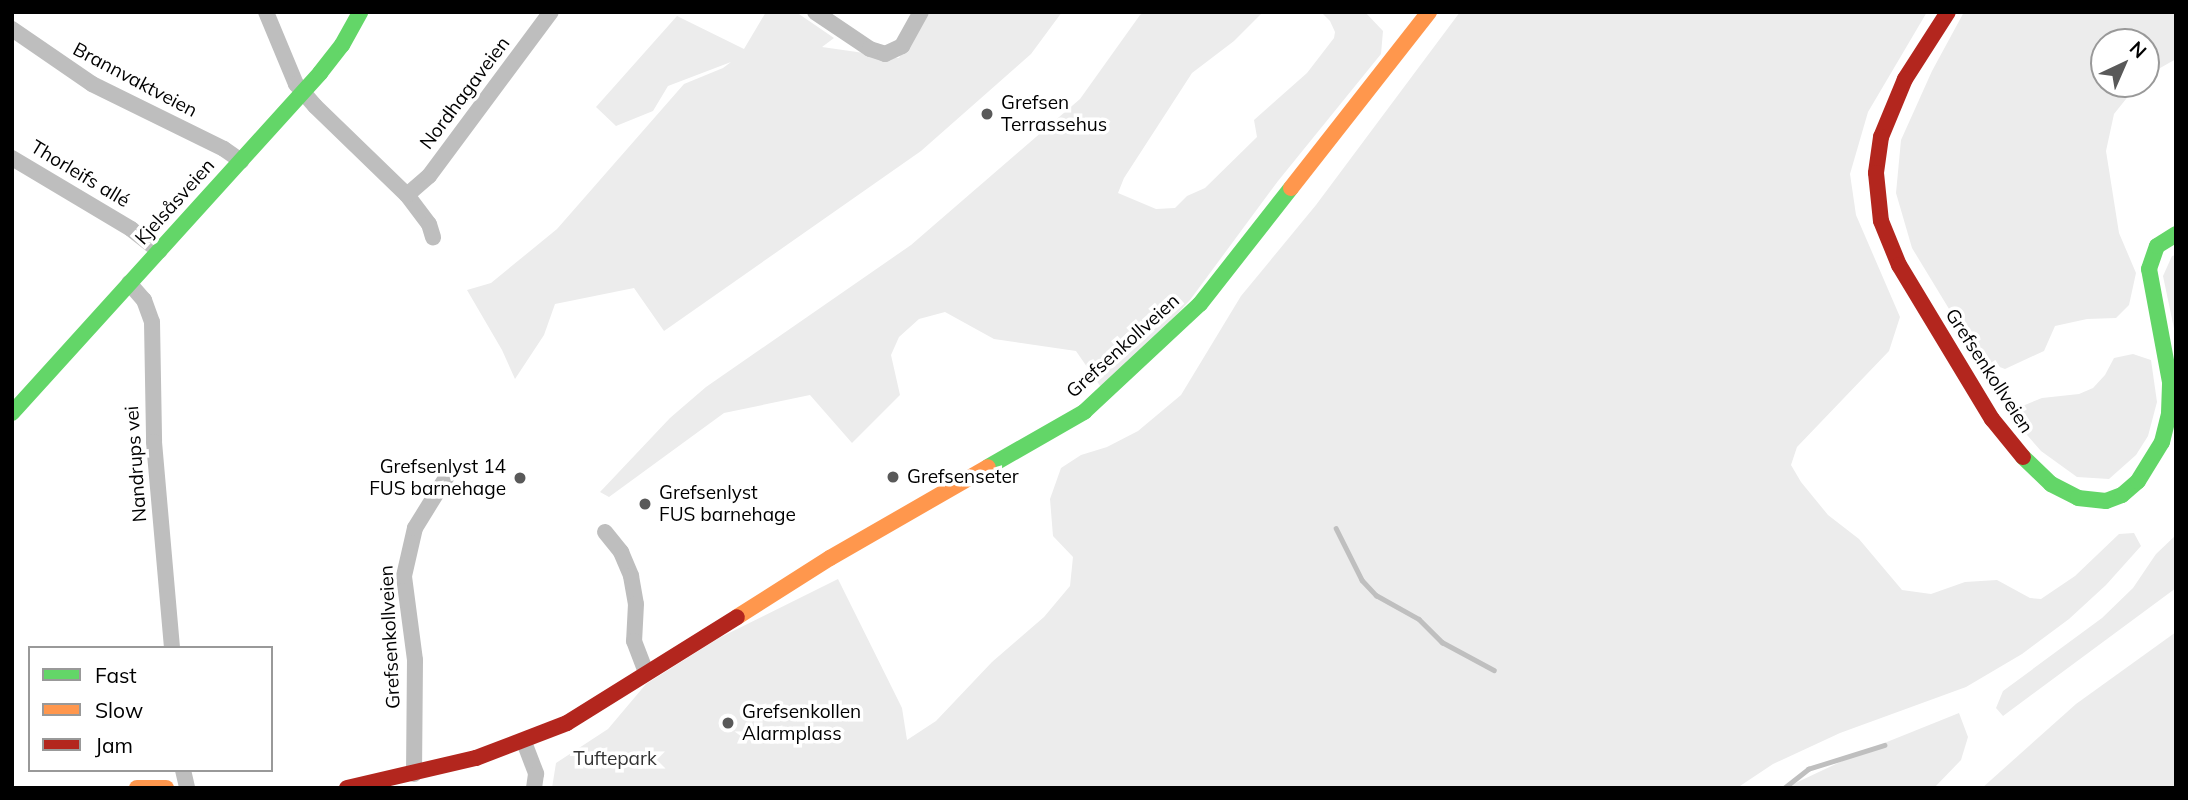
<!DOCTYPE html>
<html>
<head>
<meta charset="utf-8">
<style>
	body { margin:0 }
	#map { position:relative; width:2188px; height:800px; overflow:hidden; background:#fff; font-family:Mulish,sans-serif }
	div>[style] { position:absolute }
	.green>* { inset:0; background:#ececec }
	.stream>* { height:4.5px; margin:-2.25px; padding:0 2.25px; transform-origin:2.25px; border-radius:2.25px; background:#bfbfbf }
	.street>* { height:16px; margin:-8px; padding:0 8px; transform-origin:8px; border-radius:8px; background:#bebebe }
	.fast>* { height:16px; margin:-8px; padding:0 8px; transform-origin:8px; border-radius:8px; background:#63d668 }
	.slow>* { height:16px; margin:-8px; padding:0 8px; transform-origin:8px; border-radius:8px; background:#ff974d }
	.jam>* { height:16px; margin:-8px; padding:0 8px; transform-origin:8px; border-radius:8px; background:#b3261e }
	.dots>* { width:19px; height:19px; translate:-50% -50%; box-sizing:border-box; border:4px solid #fff; border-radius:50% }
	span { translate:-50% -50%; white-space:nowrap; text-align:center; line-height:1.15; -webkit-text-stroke:7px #fff; paint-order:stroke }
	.street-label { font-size:19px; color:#000 }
	.poi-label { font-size:19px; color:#000 }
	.left { translate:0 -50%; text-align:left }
	.right { translate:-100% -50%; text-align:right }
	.park-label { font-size:19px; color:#333 }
	.frame { position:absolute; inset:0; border:14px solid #000; pointer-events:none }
	.legend { position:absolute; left:28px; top:646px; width:245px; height:126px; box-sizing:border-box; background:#fff; border:2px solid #999; margin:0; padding:9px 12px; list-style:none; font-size:21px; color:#000 }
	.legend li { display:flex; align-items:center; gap:14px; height:35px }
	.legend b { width:35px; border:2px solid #999 }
	.north { position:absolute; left:2090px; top:28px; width:70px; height:70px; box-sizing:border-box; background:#fff; border:2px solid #999; border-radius:50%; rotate:44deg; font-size:19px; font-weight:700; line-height:28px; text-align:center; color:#000 }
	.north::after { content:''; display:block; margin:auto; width:24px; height:32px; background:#595959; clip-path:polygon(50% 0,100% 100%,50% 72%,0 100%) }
</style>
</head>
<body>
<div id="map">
	<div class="green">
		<i style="clip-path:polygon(766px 12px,796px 12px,834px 38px,822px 47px,899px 58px,923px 12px,1062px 12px,1031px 54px,921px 151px,664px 331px,634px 288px,555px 304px,544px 335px,515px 379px,502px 350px,467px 290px,491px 283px,557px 229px,684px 84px,723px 68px,731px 62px,668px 86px,653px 111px,616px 126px,596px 107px,677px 16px,744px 49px)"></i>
		<i style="clip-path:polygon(1145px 12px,1263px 12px,1234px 41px,1192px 73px,1124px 178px,1118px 193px,1156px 209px,1175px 208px,1187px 196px,1205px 188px,1257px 137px,1254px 120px,1307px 73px,1334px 38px,1335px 32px,1330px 21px,1321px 12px,1365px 12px,1383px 31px,1381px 54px,1278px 181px,1190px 300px,1105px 393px,1076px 351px,994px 339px,945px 312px,919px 319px,899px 337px,891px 355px,900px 395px,852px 443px,810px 395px,724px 413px,609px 497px,600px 492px,670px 418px,706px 387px,911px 245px,1080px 99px,1140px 15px)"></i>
		<i style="clip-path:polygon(1460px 12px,1927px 12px,1868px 112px,1850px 174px,1856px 215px,1900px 317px,1889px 351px,1797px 447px,1791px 465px,1801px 482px,1828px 515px,1859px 539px,1902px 590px,1931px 594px,1965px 582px,1997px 580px,2030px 598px,2041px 599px,2075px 576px,2119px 534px,2134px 533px,2141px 546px,2106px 585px,2069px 619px,2022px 654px,1966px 687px,1840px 733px,1773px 764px,1737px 788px,552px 788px,556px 763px,608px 729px,646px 684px,719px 638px,838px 579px,902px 708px,907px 740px,936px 721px,992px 662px,1044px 617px,1070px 586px,1073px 557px,1053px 536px,1050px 499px,1061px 468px,1081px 455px,1107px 447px,1138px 431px,1181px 395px,1241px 296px,1316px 205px)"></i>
		<i style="clip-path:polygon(1964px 12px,2176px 12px,2176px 59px,2146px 76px,2146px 42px,2104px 42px,2104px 84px,2138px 84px,2114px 114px,2106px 151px,2119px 233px,2136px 273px,2129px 305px,2116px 318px,2087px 319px,2055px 326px,2044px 351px,2005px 369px,1981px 360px,1960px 327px,1912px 248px,1896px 193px,1901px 140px,1932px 71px)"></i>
		<i style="clip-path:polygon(2176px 255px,2176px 338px,2163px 276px,2172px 256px)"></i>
		<i style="clip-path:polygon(2133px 354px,2151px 360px,2157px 402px,2148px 436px,2136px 455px,2109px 479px,2077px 477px,2041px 451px,2014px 420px,2020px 407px,2042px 398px,2079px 394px,2093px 388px,2105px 375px,2114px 358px)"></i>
		<i style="clip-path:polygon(2176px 535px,2176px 588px,2003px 716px,1996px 708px,2003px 691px,2102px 618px,2133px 588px,2156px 554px)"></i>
		<i style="clip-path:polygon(2176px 632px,2176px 788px,1982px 788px,2076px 704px)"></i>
		<i style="clip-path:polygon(1959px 713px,1968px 737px,1961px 760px,1934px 788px,1785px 788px,1857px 754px)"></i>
	</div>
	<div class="stream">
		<i style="left:1336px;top:528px;width:58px;rotate:63.4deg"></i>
		<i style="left:1362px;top:580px;width:21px;rotate:47deg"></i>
		<i style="left:1376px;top:595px;width:49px;rotate:29.2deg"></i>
		<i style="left:1419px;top:619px;width:33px;rotate:45deg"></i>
		<i style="left:1442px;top:642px;width:59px;rotate:28.3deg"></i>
		<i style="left:1784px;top:788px;width:31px;rotate:-38deg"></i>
		<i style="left:1808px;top:769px;width:80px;rotate:-17.5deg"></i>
	</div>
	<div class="street">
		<i style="left:266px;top:12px;width:78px;rotate:67.4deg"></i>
		<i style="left:296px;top:84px;width:29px;rotate:49deg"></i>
		<i style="left:315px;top:106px;width:128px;rotate:44.1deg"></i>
		<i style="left:407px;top:195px;width:36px;rotate:53deg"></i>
		<i style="left:429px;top:224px;width:14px;rotate:73deg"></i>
		<i style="left:815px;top:12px;width:66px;rotate:33.9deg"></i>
		<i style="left:870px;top:49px;width:16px;rotate:18deg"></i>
		<i style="left:885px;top:54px;width:19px;rotate:-25deg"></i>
		<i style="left:902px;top:46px;width:39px;rotate:-61deg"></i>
		<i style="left:12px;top:29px;width:97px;rotate:34.5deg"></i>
		<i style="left:92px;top:84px;width:147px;rotate:26.2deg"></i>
		<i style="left:224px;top:149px;width:21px;rotate:35deg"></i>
		<i style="left:12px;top:158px;width:139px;rotate:30.8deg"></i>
		<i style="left:131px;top:229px;width:36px;rotate:38deg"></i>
		<i style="left:407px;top:195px;width:29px;rotate:-41deg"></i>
		<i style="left:429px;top:176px;width:204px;rotate:-53.4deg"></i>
		<i style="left:129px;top:283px;width:23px;rotate:49deg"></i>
		<i style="left:144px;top:300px;width:23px;rotate:70deg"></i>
		<i style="left:152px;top:322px;width:120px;rotate:89deg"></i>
		<i style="left:154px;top:442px;width:207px;rotate:85deg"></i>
		<i style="left:605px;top:532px;width:26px;rotate:51deg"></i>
		<i style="left:621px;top:552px;width:26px;rotate:67deg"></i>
		<i style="left:631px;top:576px;width:28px;rotate:80deg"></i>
		<i style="left:636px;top:604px;width:37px;rotate:93deg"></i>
		<i style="left:634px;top:641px;width:33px;rotate:69deg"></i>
		<i style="left:524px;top:742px;width:34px;rotate:69deg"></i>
		<i style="left:536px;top:774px;width:14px;rotate:98deg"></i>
		<i style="left:183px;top:770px;width:18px;rotate:77deg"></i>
		<i style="left:414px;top:774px;width:114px;rotate:-89.5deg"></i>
		<i style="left:415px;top:660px;width:85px;rotate:-97.5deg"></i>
		<i style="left:404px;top:576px;width:49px;rotate:-77.1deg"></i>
		<i style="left:415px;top:528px;width:70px;rotate:-58.3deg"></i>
	</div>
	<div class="fast">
		<i style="left:12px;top:413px;width:459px;rotate:-47.8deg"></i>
		<i style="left:320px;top:73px;width:36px;rotate:-52deg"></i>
		<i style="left:342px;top:45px;width:38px;rotate:-61deg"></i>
		<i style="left:2023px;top:457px;width:39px;rotate:44deg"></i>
		<i style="left:2051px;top:484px;width:30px;rotate:27deg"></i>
		<i style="left:2078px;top:498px;width:28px;rotate:6deg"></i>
		<i style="left:2106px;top:501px;width:17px;rotate:-21deg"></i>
		<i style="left:2122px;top:495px;width:21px;rotate:-41deg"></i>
		<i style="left:2138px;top:481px;width:46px;rotate:-58.4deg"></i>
		<i style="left:2162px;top:442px;width:30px;rotate:-76deg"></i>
		<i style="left:2169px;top:413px;width:31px;rotate:-88deg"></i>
		<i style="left:2170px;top:382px;width:115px;rotate:-100.5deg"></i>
		<i style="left:2149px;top:269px;width:24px;rotate:-71deg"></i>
		<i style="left:2157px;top:246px;width:22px;rotate:-32deg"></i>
		<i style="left:988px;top:467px;width:111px;rotate:-29.8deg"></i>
		<i style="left:1084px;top:412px;width:158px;rotate:-43deg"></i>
		<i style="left:1200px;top:304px;width:147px;rotate:-51.9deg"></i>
	</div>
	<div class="slow">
		<i style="left:1291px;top:188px;width:224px;rotate:-51.9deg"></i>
		<i style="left:737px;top:617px;width:110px;rotate:-32.4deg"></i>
		<i style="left:830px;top:558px;width:182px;rotate:-29.9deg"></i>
		<i style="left:137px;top:788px;width:29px"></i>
	</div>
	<div class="jam">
		<i style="left:1948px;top:12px;width:80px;rotate:122.7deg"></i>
		<i style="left:1905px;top:79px;width:63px;rotate:112.5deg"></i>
		<i style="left:1881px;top:137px;width:36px;rotate:98deg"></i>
		<i style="left:1876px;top:173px;width:48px;rotate:84.1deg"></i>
		<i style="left:1881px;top:221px;width:48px;rotate:67.8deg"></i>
		<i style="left:1899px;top:265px;width:180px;rotate:58.9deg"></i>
		<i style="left:1992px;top:419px;width:49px;rotate:50.8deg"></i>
		<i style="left:347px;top:788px;width:132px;rotate:-13.1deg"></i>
		<i style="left:476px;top:758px;width:97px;rotate:-21deg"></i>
		<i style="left:567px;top:723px;width:200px;rotate:-31.9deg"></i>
	</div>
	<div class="dots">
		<i style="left:987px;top:114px;background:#595959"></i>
		<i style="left:893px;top:477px;background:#595959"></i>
		<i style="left:520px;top:478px;background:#595959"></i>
		<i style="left:645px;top:504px;background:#595959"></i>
		<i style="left:728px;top:723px;background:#595959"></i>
	</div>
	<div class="street-label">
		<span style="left:135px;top:80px;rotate:28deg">Brannvaktveien</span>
		<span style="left:465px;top:93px;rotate:-53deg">Nordhagaveien</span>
		<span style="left:80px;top:174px;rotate:31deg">Thorleifs allé</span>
		<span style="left:175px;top:202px;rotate:-48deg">Kjelsåsveien</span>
		<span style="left:1123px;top:346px;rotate:-42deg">Grefsenkollveien</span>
		<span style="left:1989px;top:371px;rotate:57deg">Grefsenkollveien</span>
		<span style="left:136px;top:464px;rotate:-94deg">Nandrups vei</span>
		<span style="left:390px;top:637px;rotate:-93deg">Grefsenkollveien</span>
	</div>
	<div class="poi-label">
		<span class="left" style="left:1001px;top:114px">Grefsen<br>Terrassehus</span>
		<span class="right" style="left:506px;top:478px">Grefsenlyst 14<br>FUS barnehage</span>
		<span class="left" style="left:907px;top:477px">Grefsenseter</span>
		<span class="left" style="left:659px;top:504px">Grefsenlyst<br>FUS barnehage</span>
		<span class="left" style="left:742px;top:723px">Grefsenkollen<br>Alarmplass</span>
	</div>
	<div class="park-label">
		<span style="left:615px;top:759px">Tuftepark</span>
	</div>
	<div class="frame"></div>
	<ul class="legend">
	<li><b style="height:9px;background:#63d668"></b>Fast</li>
	<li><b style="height:9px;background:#ff974d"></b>Slow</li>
	<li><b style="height:9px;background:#b3261e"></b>Jam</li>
	</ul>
	<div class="north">N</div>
</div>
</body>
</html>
